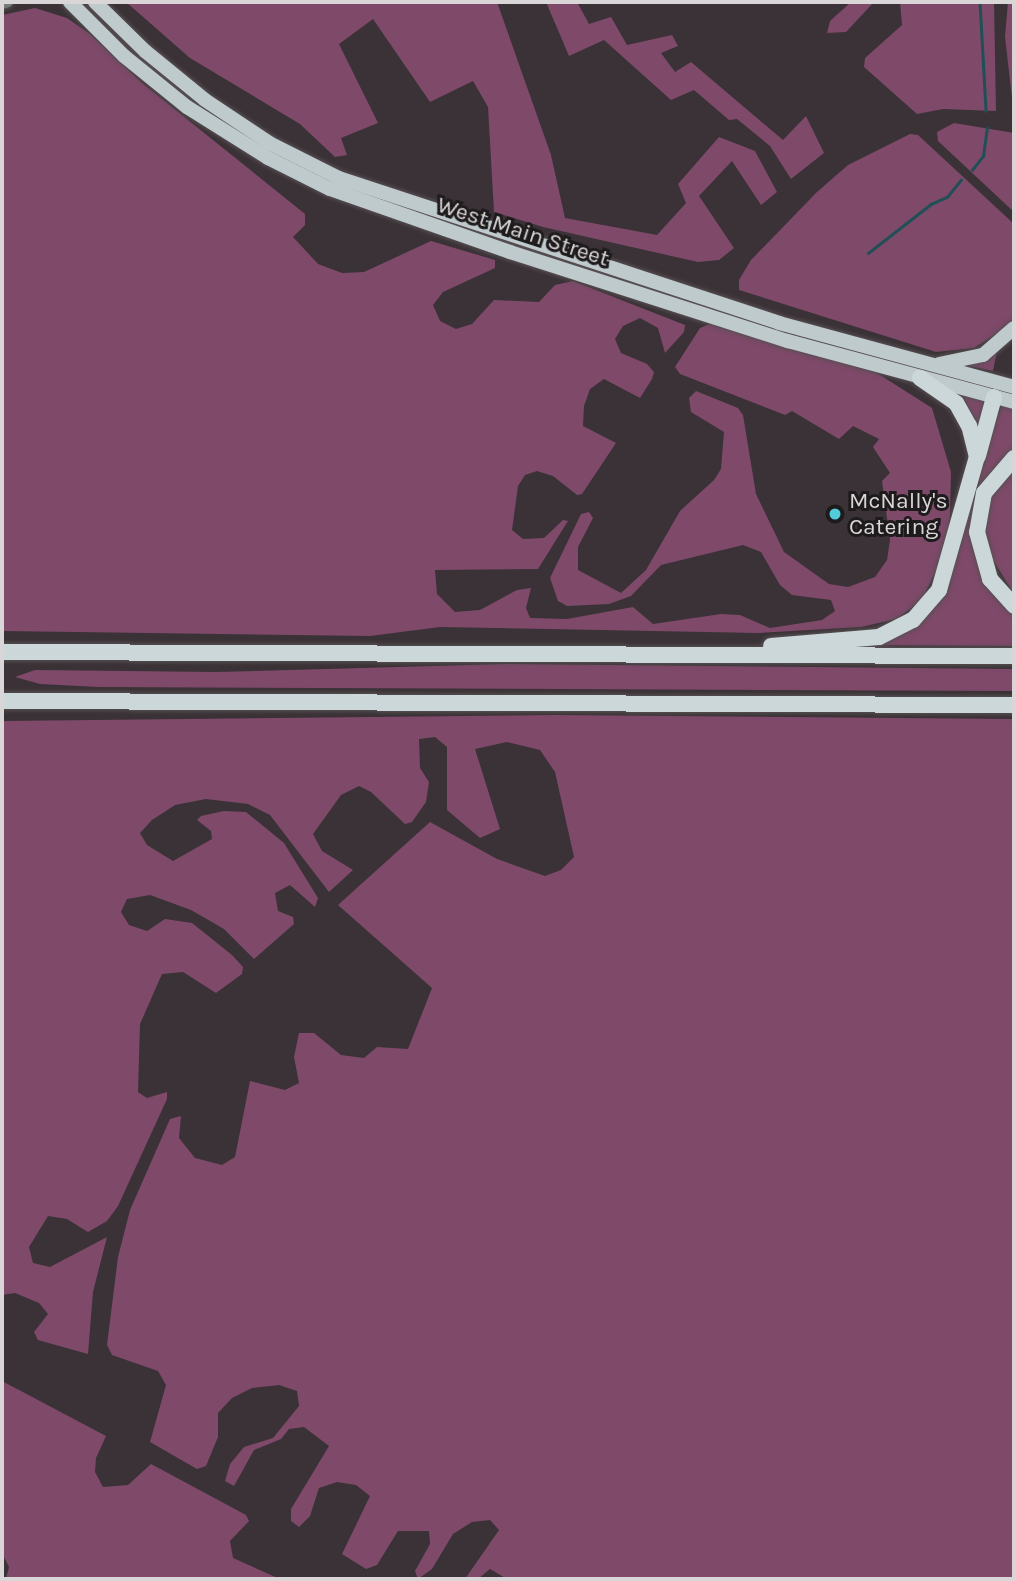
<!DOCTYPE html>
<html>
<head>
<meta charset="utf-8">
<style>
	body { margin:0 }
	#map { position:relative; width:1016px; height:1581px; overflow:hidden; background:#3a3236; font-family:Karla,sans-serif }
	div>[style] { position:absolute }
	.green>* { inset:0; background:#7f496a }
	.stream>* { height:2.5px; margin:-1.25px; padding:0 1.25px; transform-origin:1.25px; border-radius:1.25px; background:#214f56 }
	.roads { filter:drop-shadow(0 0 2px #574f53) drop-shadow(0 0 2px #574f53) }
	.tertiary>* { height:10px; margin:-5px; padding:0 5px; transform-origin:5px; border-radius:5px; background:#74797a }
	.trunk>* { height:14px; margin:-7px; padding:0 7px; transform-origin:7px; border-radius:7px; background:#bfcacc }
	.motorway>* { height:16px; margin:-8px; padding:0 8px; transform-origin:8px; border-radius:8px; background:#cbd7d9 }
	.dots>* { width:19px; height:19px; translate:-50% -50%; box-sizing:border-box; border:4px solid #1e1b1d; border-radius:50% }
	span { translate:-50% -50%; white-space:nowrap; text-align:center; line-height:1.15; -webkit-text-stroke:6px #1e1b1d; paint-order:stroke }
	.street-label { font-size:23px; color:#dad5d7 }
	.poi-label { font-size:23px; color:#dad5d7 }
	.left { translate:0 -50%; text-align:left }
	.frame { position:absolute; inset:0; border:4px solid #dad5d7; pointer-events:none }
</style>
</head>
<body>
<div id="map">
	<div class="green">
		<i style="clip-path:polygon(126px 2px,497px 2px,551px 155px,565px 218px,657px 235px,686px 203px,678px 184px,719px 137px,755px 151px,777px 192px,761px 205px,732px 161px,699px 196px,734px 248px,719px 260px,698px 262px,543px 227px,494px 212px,488px 107px,473px 81px,430px 102px,373px 19px,339px 44px,378px 123px,341px 138px,347px 155px,335px 157px,300px 124px,190px 58px)"></i>
		<i style="clip-path:polygon(546px 2px,577px 2px,589px 24px,611px 17px,627px 45px,672px 35px,678px 46px,661px 53px,675px 72px,691px 62px,783px 140px,806px 116px,824px 153px,791px 179px,770px 146px,737px 119px,729px 120px,694px 90px,671px 100px,604px 40px,569px 56px)"></i>
		<i style="clip-path:polygon(851px 2px,874px 2px,846px 32px,827px 33px,830px 21px)"></i>
		<i style="clip-path:polygon(900px 2px,994px 2px,996px 111px,943px 109px,917px 114px,864px 67px,865px 58px,902px 25px)"></i>
		<i style="clip-path:polygon(1008px 2px,1014px 2px,1014px 115px,1005px 37px)"></i>
		<i style="clip-path:polygon(35px 8px,67px 18px,90px 34px,142px 83px,305px 214px,305px 225px,293px 237px,318px 264px,342px 273px,364px 272px,431px 241px,495px 260px,495px 268px,443px 292px,433px 305px,440px 321px,456px 329px,472px 324px,494px 300px,539px 302px,555px 285px,573px 281px,685px 325px,684px 332px,665px 353px,658px 328px,640px 318px,623px 326px,615px 339px,621px 353px,647px 364px,654px 372px,652px 379px,640px 398px,604px 379px,590px 389px,584px 406px,583px 426px,616px 443px,582px 494px,577px 495px,553px 476px,537px 471px,525px 475px,518px 486px,512px 530px,523px 539px,544px 538px,563px 520px,568px 521px,538px 569px,435px 570px,437px 594px,455px 612px,480px 610px,517px 590px,531px 588px,526px 608px,530px 618px,567px 619px,633px 607px,653px 624px,721px 614px,740px 615px,770px 628px,822px 620px,835px 611px,831px 600px,792px 595px,780px 585px,761px 552px,743px 545px,661px 565px,631px 596px,609px 604px,567px 606px,558px 601px,550px 578px,581px 514px,589px 512px,593px 518px,578px 547px,578px 570px,621px 593px,646px 570px,680px 511px,714px 480px,721px 469px,724px 432px,691px 412px,689px 398px,696px 391px,738px 408px,743px 415px,756px 494px,784px 552px,829px 584px,848px 587px,875px 577px,887px 560px,890px 540px,882px 481px,890px 473px,873px 447px,879px 439px,853px 426px,839px 439px,792px 411px,785px 415px,680px 374px,675px 367px,700px 328px,710px 324px,877px 373px,932px 408px,951px 472px,950px 517px,944px 555px,921px 601px,896px 619px,861px 627px,758px 633px,440px 627px,370px 636px,2px 631px,2px 15px)"></i>
		<i style="clip-path:polygon(954px 123px,1014px 133px,1014px 212px,938px 141px,937px 132px)"></i>
		<i style="clip-path:polygon(910px 134px,918px 135px,1014px 224px,1014px 316px,1008px 326px,974px 348px,936px 352px,739px 290px,739px 280px,751px 260px,817px 192px,848px 165px)"></i>
		<i style="clip-path:polygon(997px 351px,993px 371px,970px 366px,970px 363px)"></i>
		<i style="clip-path:polygon(963px 394px,984px 400px,980px 429px,961px 398px)"></i>
		<i style="clip-path:polygon(1002px 405px,1014px 407px,1014px 452px,993px 471px,976px 542px,1014px 609px,1014px 646px,860px 645px,924px 615px)"></i>
		<i style="clip-path:polygon(1014px 465px,1014px 594px,987px 550px,984px 525px,989px 501px)"></i>
		<i style="clip-path:polygon(505px 664px,1014px 669px,1014px 691px,97px 687px,40px 684px,15px 677px,35px 670px,216px 672px)"></i>
		<i style="clip-path:polygon(556px 715px,1014px 719px,1014px 1579px,507px 1579px,490px 1569px,478px 1579px,465px 1579px,499px 1530px,490px 1520px,472px 1522px,453px 1534px,432px 1569px,418px 1579px,415px 1571px,430px 1544px,429px 1531px,398px 1531px,377px 1565px,366px 1569px,342px 1554px,370px 1496px,356px 1485px,337px 1482px,319px 1488px,310px 1516px,299px 1527px,291px 1521px,291px 1509px,329px 1446px,304px 1427px,289px 1429px,281px 1439px,254px 1450px,234px 1486px,225px 1481px,230px 1464px,244px 1447px,273px 1438px,299px 1406px,297px 1391px,279px 1385px,252px 1388px,232px 1398px,218px 1413px,218px 1437px,206px 1466px,197px 1469px,150px 1442px,166px 1385px,158px 1371px,112px 1355px,107px 1345px,118px 1257px,130px 1210px,170px 1119px,181px 1116px,179px 1138px,195px 1158px,222px 1165px,235px 1157px,250px 1081px,285px 1090px,299px 1083px,294px 1057px,299px 1033px,314px 1033px,341px 1055px,364px 1058px,377px 1047px,408px 1049px,432px 988px,338px 905px,430px 822px,497px 859px,545px 876px,561px 870px,574px 857px,555px 772px,540px 750px,507px 742px,475px 749px,500px 829px,480px 838px,447px 810px,447px 747px,435px 737px,419px 739px,420px 768px,429px 782px,426px 802px,412px 822px,405px 824px,371px 792px,359px 786px,341px 795px,313px 834px,322px 851px,353px 870px,329px 892px,270px 815px,248px 804px,206px 799px,175px 805px,152px 820px,140px 833px,147px 845px,173px 861px,212px 839px,211px 831px,197px 820px,201px 816px,224px 811px,246px 812px,284px 843px,318px 898px,315px 907px,290px 885px,275px 893px,278px 911px,293px 917px,294px 924px,254px 959px,224px 929px,191px 910px,150px 895px,127px 899px,121px 912px,129px 925px,147px 931px,165px 919px,192px 923px,232px 955px,243px 967px,242px 974px,216px 993px,183px 972px,162px 974px,140px 1024px,138px 1092px,147px 1098px,167px 1092px,167px 1099px,118px 1206px,107px 1221px,88px 1232px,67px 1219px,48px 1216px,29px 1247px,33px 1263px,50px 1267px,107px 1237px,93px 1292px,88px 1354px,38px 1340px,34px 1332px,48px 1314px,39px 1303px,15px 1293px,2px 1295px,2px 721px)"></i>
		<i style="clip-path:polygon(2px 1381px,106px 1436px,96px 1458px,95px 1472px,103px 1487px,128px 1485px,151px 1464px,246px 1515px,249px 1521px,230px 1541px,233px 1558px,280px 1579px,6px 1579px,9px 1567px,2px 1553px)"></i>
	</div>
	<div class="stream">
		<i style="left:980px;top:2px;width:109px;rotate:86.8deg"></i>
		<i style="left:972px;top:170px;width:18px;rotate:-52deg"></i>
		<i style="left:983px;top:156px;width:28px;rotate:-82deg"></i>
		<i style="left:868px;top:253px;width:80px;rotate:-37.9deg"></i>
		<i style="left:931px;top:204px;width:17px;rotate:-24deg"></i>
		<i style="left:947px;top:197px;width:22px;rotate:-51deg"></i>
	</div>
	<div class="roads">
		<div class="tertiary">
			<i style="left:2px;top:4px;width:6px;rotate:-18deg"></i>
		</div>
		<div class="trunk">
			<i style="left:70px;top:2px;width:76px;rotate:45deg"></i>
			<i style="left:124px;top:56px;width:81px;rotate:39deg"></i>
			<i style="left:187px;top:107px;width:96px;rotate:32.2deg"></i>
			<i style="left:268px;top:158px;width:69px;rotate:26.6deg"></i>
			<i style="left:330px;top:189px;width:191px;rotate:19.3deg"></i>
			<i style="left:510px;top:252px;width:292px;rotate:17.8deg"></i>
			<i style="left:788px;top:341px;width:234px;rotate:15.1deg"></i>
			<i style="left:95px;top:2px;width:70px;rotate:44.4deg"></i>
			<i style="left:145px;top:51px;width:77px;rotate:39.2deg"></i>
			<i style="left:205px;top:100px;width:79px;rotate:33.7deg"></i>
			<i style="left:271px;top:144px;width:76px;rotate:26.6deg"></i>
			<i style="left:339px;top:178px;width:463px;rotate:18.2deg"></i>
			<i style="left:779px;top:323px;width:244px;rotate:15.2deg"></i>
			<i style="left:939px;top:364px;width:45px;rotate:-11.6deg"></i>
			<i style="left:983px;top:355px;width:41px;rotate:-41.1deg"></i>
		</div>
		<div class="motorway">
			<i style="left:978px;top:456px;width:61px;rotate:-74.8deg"></i>
			<i style="left:1014px;top:458px;width:46px;rotate:130.6deg"></i>
			<i style="left:984px;top:493px;width:40px;rotate:100deg"></i>
			<i style="left:977px;top:532px;width:49px;rotate:74.5deg"></i>
			<i style="left:990px;top:579px;width:36px;rotate:48deg"></i>
			<i style="left:771px;top:646px;width:108px;rotate:-4.8deg"></i>
			<i style="left:879px;top:637px;width:38px;rotate:-27deg"></i>
			<i style="left:913px;top:620px;width:40px;rotate:-49deg"></i>
			<i style="left:939px;top:590px;width:138px;rotate:-74.1deg"></i>
			<i style="left:977px;top:457px;width:32px;rotate:-104deg"></i>
			<i style="left:969px;top:426px;width:26px;rotate:-119deg"></i>
			<i style="left:956px;top:403px;width:44px;rotate:-145.2deg"></i>
			<i style="left:2px;top:652px;width:1012px;rotate:0.23deg"></i>
			<i style="left:2px;top:701px;width:1012px;rotate:0.23deg"></i>
		</div>
	</div>
	<div class="dots">
		<i style="left:835px;top:514px;background:#53cbdb"></i>
	</div>
	<div class="street-label">
		<span style="left:523px;top:232px;rotate:18deg">West Main Street</span>
	</div>
	<div class="poi-label">
		<span class="left" style="left:849px;top:514px">McNally's<br>Catering</span>
	</div>
	<div class="frame"></div>
</div>
</body>
</html>
